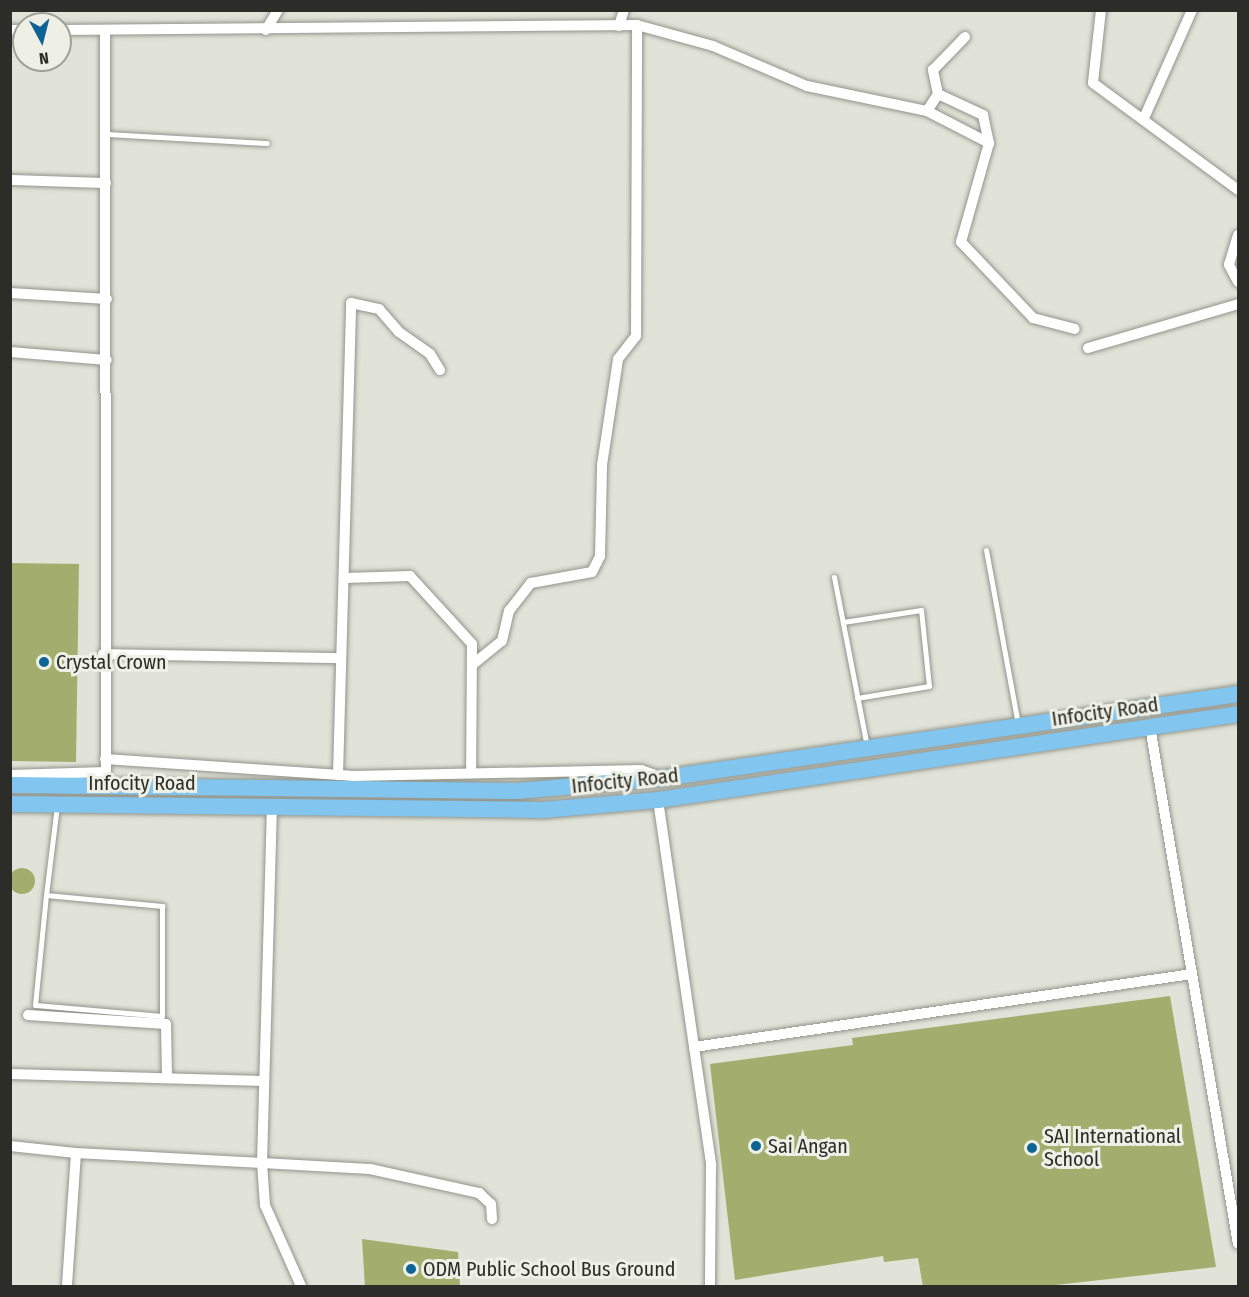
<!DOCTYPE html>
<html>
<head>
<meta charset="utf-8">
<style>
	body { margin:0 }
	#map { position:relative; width:1249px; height:1297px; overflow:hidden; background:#e1e3d8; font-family:"Fira Sans Condensed",sans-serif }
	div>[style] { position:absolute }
	.building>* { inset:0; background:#a3ae6e }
	.round { border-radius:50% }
	.roads { filter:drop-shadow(0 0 2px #92948a) drop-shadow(0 0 2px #92948a) }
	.service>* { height:5px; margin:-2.5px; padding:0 2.5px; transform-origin:2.5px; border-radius:2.5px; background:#fff }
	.minor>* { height:10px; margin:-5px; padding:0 5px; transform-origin:5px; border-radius:5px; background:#fff }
	.primary>* { height:16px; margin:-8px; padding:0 8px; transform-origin:8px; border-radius:8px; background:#82c5ef }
	.dots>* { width:16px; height:16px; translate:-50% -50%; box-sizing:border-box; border:3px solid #eef0e5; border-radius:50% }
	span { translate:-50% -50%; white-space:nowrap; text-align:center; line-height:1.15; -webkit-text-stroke:6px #eef0e5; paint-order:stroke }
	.poi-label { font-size:20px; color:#2c2d29 }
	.left { translate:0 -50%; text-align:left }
	.street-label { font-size:20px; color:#2c2d29 }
	.frame { position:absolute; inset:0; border:12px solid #2c2d29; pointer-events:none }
	.north { position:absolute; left:12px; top:12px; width:60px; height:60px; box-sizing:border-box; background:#eef0e5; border:2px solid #a0a29a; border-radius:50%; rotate:173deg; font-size:16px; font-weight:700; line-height:24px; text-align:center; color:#2c2d29 }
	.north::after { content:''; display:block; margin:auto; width:21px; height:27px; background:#0e6495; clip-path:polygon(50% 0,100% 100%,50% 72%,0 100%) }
</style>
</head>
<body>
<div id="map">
	<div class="building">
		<i style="clip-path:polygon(10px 563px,79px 564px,76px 762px,10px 761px)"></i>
		<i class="round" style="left:9px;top:868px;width:26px;height:26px"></i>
		<i style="clip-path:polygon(1170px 996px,1216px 1267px,1038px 1287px,923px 1287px,918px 1258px,884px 1262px,883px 1256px,735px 1280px,710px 1064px,853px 1045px,852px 1038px)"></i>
		<i style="clip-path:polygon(362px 1239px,458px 1252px,460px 1287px,365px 1287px)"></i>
	</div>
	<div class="roads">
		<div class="service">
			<i style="left:105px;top:134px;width:162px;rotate:3.2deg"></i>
			<i style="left:986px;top:550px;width:177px;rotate:79.6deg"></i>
			<i style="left:834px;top:577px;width:172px;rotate:79deg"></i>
			<i style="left:843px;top:622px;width:79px;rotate:-8.7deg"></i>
			<i style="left:921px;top:610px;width:76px;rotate:84deg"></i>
			<i style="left:929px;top:686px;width:73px;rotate:170.5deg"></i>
			<i style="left:46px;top:895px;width:117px;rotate:5.4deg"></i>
			<i style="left:162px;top:906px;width:110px;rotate:90deg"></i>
			<i style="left:162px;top:1016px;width:127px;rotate:-175deg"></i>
			<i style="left:35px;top:1005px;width:111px;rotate:-84.3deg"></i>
			<i style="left:46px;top:895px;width:90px;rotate:-83deg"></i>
		</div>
		<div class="minor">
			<i style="left:1101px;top:10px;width:73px;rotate:96.3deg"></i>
			<i style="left:1093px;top:83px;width:180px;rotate:36.4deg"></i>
			<i style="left:619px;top:26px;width:17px;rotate:-73deg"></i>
			<i style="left:10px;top:30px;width:14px"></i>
			<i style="left:60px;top:30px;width:577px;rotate:-0.5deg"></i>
			<i style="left:637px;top:25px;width:79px;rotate:15.4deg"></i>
			<i style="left:713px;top:46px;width:102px;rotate:23.1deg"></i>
			<i style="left:807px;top:86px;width:123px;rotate:11.8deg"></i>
			<i style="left:927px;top:111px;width:70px;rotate:27.3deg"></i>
			<i style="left:105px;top:30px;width:753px;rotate:89.92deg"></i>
			<i style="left:266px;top:30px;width:23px;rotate:-59deg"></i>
			<i style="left:938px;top:94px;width:25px;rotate:-102deg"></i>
			<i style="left:933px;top:70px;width:46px;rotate:-45.9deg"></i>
			<i style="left:927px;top:111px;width:20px;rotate:-57deg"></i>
			<i style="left:938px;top:94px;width:50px;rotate:25deg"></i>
			<i style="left:983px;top:115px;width:29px;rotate:78deg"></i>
			<i style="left:989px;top:143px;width:103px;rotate:105.8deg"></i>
			<i style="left:961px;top:242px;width:105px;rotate:46.5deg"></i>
			<i style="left:1033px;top:318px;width:43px;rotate:14.7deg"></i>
			<i style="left:1144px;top:118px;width:118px;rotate:-66deg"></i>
			<i style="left:10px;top:180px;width:96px;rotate:1.8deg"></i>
			<i style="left:1238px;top:235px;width:31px;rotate:107deg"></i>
			<i style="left:1229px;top:265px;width:19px;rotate:62deg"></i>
			<i style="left:10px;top:293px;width:97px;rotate:3.5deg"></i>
			<i style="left:1088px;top:348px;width:156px;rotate:-16.3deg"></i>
			<i style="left:10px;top:352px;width:97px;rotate:4.7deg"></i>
			<i style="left:345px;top:578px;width:65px;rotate:-1.8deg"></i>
			<i style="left:410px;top:576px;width:92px;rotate:47.6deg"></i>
			<i style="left:472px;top:644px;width:128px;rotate:90.4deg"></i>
			<i style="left:103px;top:654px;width:236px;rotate:1deg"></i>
			<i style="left:472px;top:665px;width:38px;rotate:-39deg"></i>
			<i style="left:502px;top:641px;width:31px;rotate:-77deg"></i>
			<i style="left:509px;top:611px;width:36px;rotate:-52deg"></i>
			<i style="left:531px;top:583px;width:62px;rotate:-10.2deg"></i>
			<i style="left:592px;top:572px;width:18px;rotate:-63deg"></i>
			<i style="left:600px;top:556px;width:91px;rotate:-88.7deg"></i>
			<i style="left:602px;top:465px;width:107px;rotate:-81.4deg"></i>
			<i style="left:618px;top:359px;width:29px;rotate:-52deg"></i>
			<i style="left:636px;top:336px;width:311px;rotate:-89.8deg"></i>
			<i style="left:1150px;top:727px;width:524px;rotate:80.34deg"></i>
			<i style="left:105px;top:759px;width:250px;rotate:3.9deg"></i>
			<i style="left:354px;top:776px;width:287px;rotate:-1.2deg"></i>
			<i style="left:641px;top:770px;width:18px;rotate:19deg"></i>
			<i style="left:10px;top:775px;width:95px;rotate:-1.8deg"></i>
			<i style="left:338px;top:775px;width:472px;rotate:-88.4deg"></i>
			<i style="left:351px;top:303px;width:29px;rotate:12deg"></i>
			<i style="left:379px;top:309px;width:30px;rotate:49deg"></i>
			<i style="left:399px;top:332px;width:38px;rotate:35deg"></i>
			<i style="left:430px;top:354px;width:19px;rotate:58deg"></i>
			<i style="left:658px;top:800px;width:369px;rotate:81.7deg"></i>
			<i style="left:711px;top:1165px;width:121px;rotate:90.5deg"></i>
			<i style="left:28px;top:1015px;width:138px;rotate:3.7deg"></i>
			<i style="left:166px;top:1024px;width:54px;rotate:88.9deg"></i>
			<i style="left:694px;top:1047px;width:503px;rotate:-8.34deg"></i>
			<i style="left:10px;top:1074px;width:254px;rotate:1.6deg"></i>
			<i style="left:10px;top:1146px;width:66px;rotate:6.1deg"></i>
			<i style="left:76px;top:1153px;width:133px;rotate:93.9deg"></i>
			<i style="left:76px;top:1153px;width:186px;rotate:3.1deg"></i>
			<i style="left:262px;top:1163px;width:359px;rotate:-88.4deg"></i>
			<i style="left:301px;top:1286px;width:89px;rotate:-114deg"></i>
			<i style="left:265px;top:1205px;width:42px;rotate:-94.1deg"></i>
			<i style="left:262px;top:1163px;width:108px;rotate:3.2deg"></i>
			<i style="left:370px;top:1169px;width:112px;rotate:12.4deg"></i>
			<i style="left:479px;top:1193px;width:16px;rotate:43deg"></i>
			<i style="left:491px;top:1204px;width:15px;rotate:86deg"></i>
		</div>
		<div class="primary">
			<i style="left:10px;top:785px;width:508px;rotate:0.68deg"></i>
			<i style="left:518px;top:791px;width:147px;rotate:-5.1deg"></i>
			<i style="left:664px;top:778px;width:580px;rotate:-8.33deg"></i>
			<i style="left:10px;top:804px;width:533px;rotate:0.64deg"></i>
			<i style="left:543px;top:810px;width:115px;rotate:-5deg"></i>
			<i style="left:658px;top:800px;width:586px;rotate:-8.43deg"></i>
		</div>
	</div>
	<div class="dots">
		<i style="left:44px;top:662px;background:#0e6495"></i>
		<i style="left:756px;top:1146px;background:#0e6495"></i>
		<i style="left:1032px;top:1148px;background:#0e6495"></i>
		<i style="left:411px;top:1269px;background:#0e6495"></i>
	</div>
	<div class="poi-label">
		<span class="left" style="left:56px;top:662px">Crystal Crown</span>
		<span class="left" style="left:1044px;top:1148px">SAI International<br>School</span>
		<span class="left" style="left:768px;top:1146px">Sai Angan</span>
		<span class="left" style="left:423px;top:1269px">ODM Public School Bus Ground</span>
	</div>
	<div class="street-label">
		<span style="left:1105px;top:712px;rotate:-8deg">Infocity Road</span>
		<span style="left:625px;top:781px;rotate:-6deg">Infocity Road</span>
		<span style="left:142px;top:783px">Infocity Road</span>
	</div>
	<div class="frame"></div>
	<div class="north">N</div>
</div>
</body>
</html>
